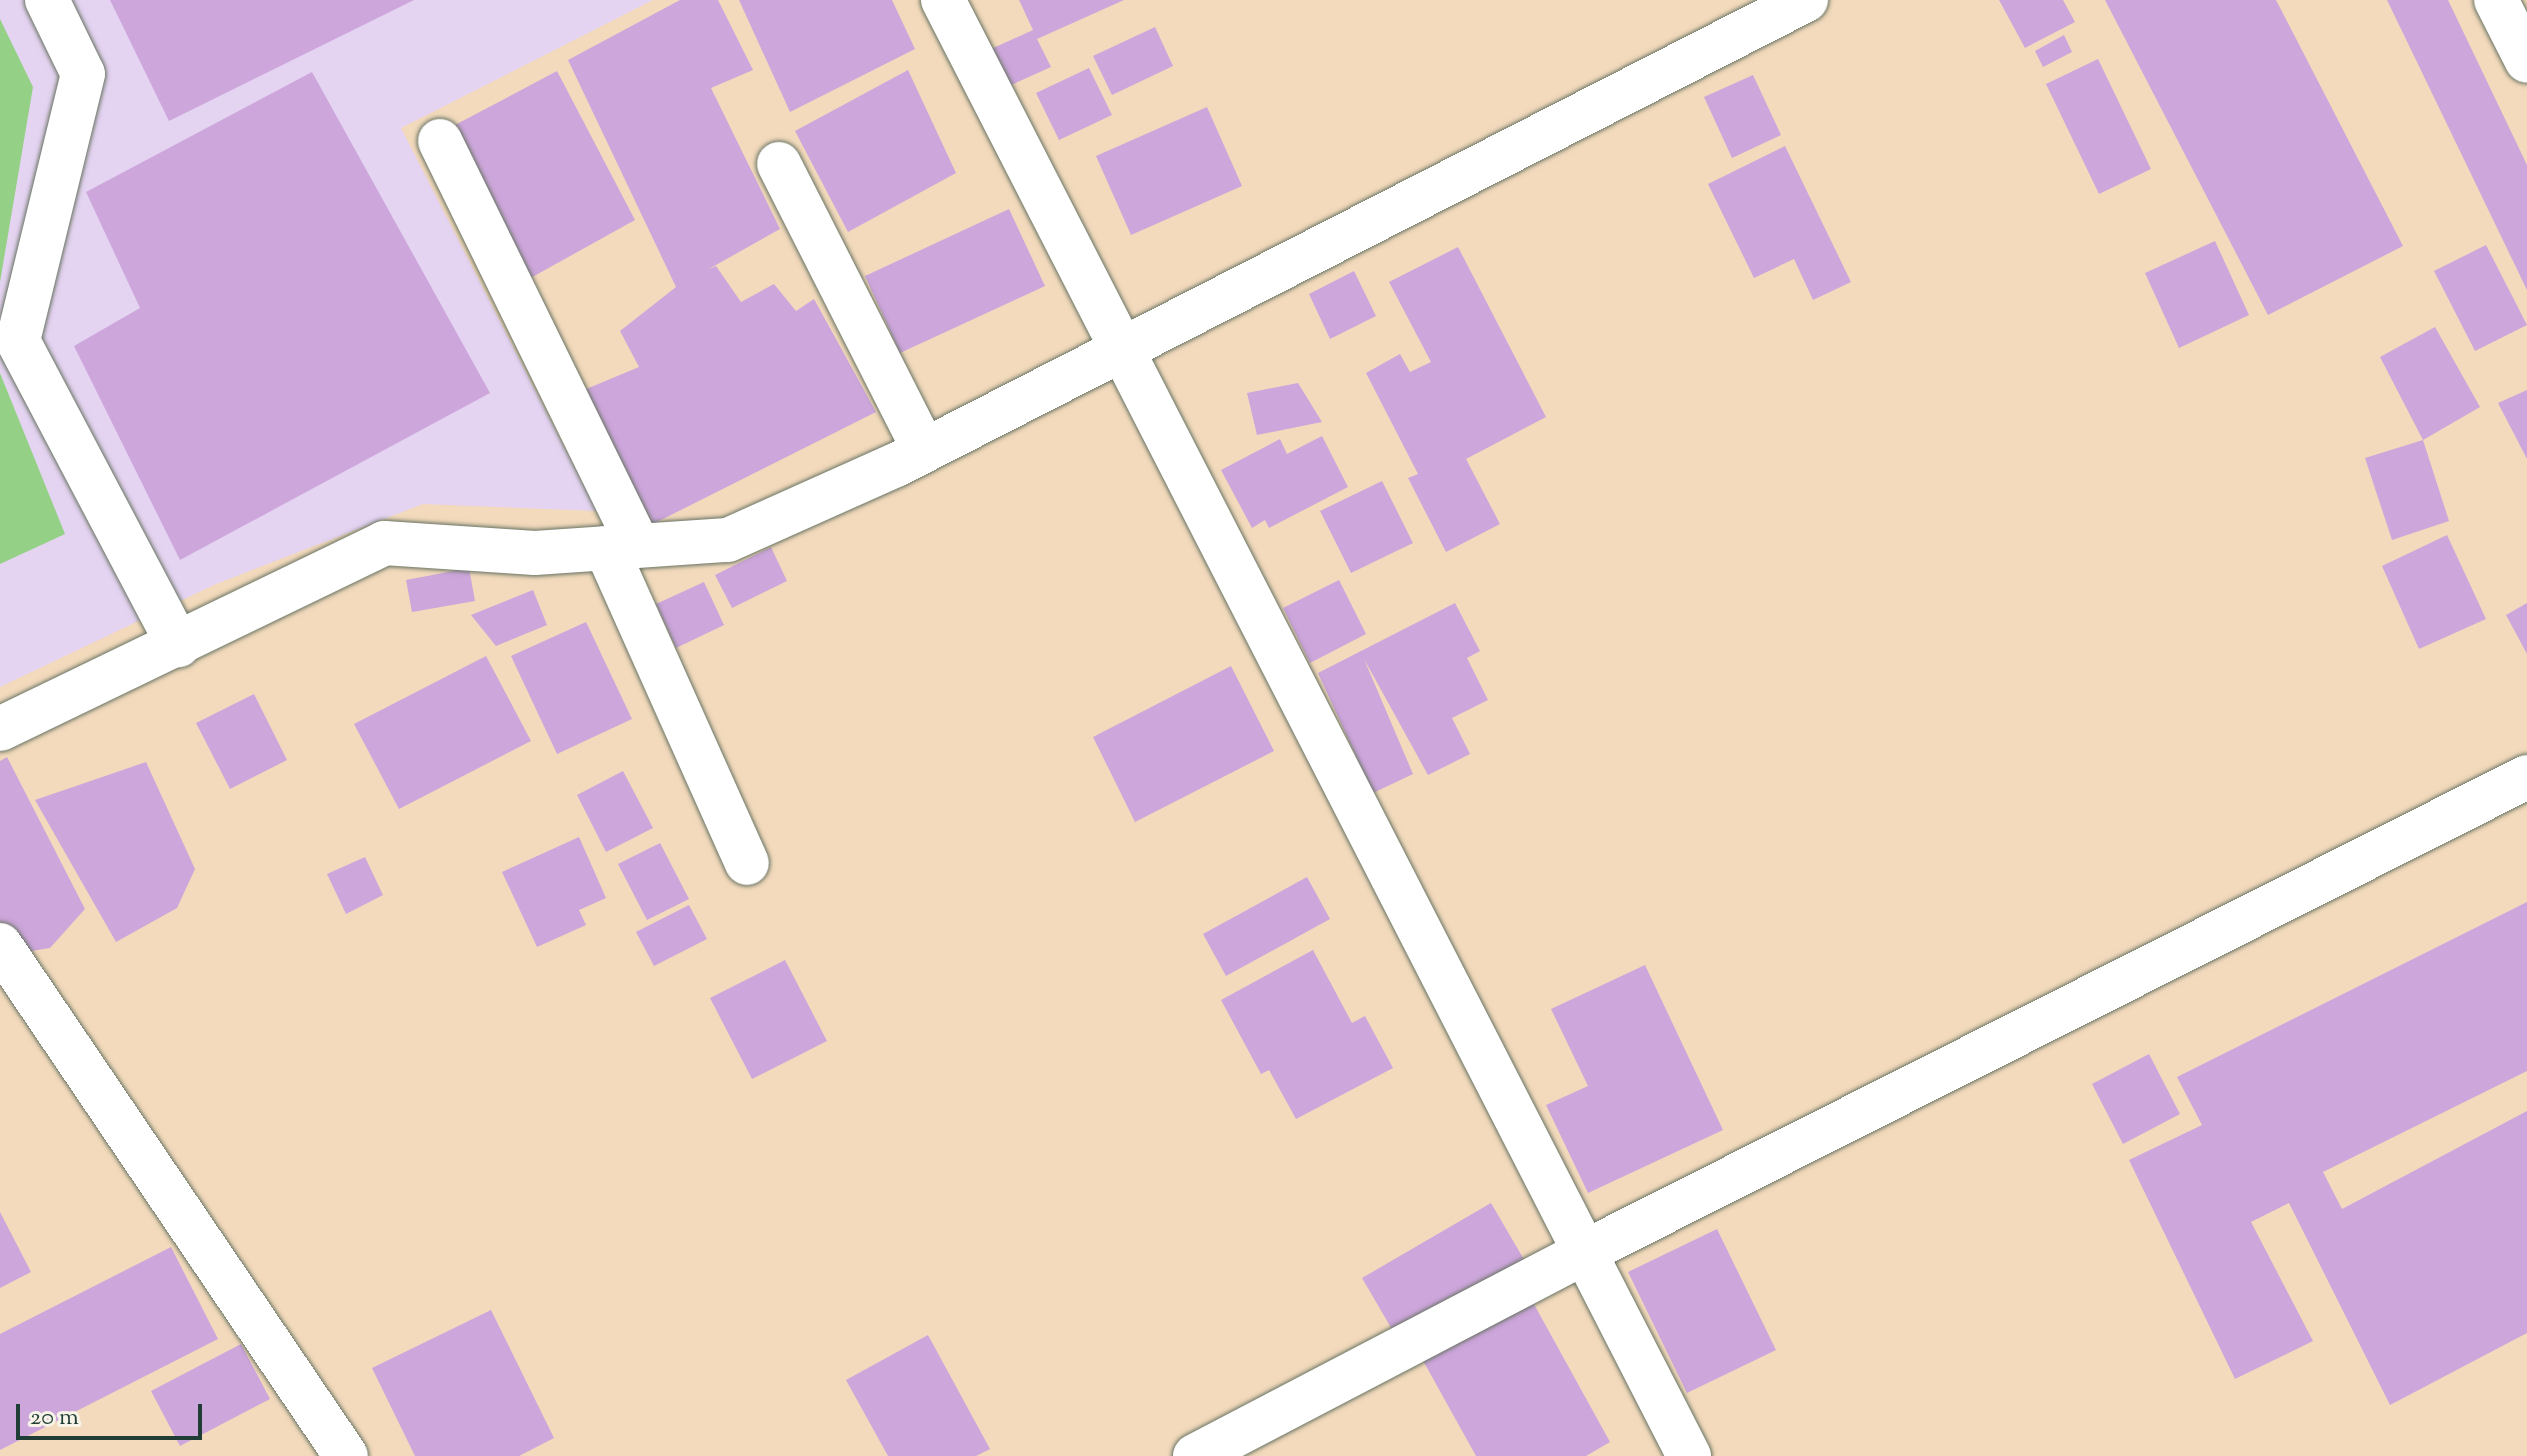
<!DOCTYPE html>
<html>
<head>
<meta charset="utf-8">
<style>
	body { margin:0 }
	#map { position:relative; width:2527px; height:1456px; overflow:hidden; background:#f3dabc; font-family:"Sorts Mill Goudy",serif }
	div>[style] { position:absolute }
	.built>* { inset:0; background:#e4d3f1 }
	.green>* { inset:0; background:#94d186 }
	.building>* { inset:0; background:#cda6dc }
	.roads { filter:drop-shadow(0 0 2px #697464) drop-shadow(0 0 2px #697464) }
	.minor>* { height:44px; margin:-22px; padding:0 22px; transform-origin:22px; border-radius:22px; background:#fff }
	span { translate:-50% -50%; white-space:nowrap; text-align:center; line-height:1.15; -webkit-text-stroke:8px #f7f3e8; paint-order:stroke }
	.scale { position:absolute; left:16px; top:1404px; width:186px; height:36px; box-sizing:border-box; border:4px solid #1f3d34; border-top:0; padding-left:10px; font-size:24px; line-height:28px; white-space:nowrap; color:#1f3d34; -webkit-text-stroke:6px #f7f3e8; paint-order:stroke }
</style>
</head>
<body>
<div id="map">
	<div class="built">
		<i style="clip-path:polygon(0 0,653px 0,401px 128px,597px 511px,423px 504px,216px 584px,0 687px)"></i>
	</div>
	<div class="green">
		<i style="clip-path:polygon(0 19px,33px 87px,0 282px)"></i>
		<i style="clip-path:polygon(0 373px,65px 534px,0 564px)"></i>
	</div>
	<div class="building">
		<i style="clip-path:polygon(110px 0,414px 0,169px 121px)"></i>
		<i style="clip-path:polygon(680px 0,718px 0,753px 70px,711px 88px,780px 229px,707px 270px,716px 266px,741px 302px,774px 284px,796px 311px,814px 299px,876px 412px,649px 526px,579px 392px,639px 367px,620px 331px,676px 287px,568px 60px)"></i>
		<i style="clip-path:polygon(739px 0,892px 0,915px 49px,790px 112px)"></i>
		<i style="clip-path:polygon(1019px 0,1124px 0,1037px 39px,1051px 67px,1009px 86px,991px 49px,1033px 30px)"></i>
		<i style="clip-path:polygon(1999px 0,2063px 0,2075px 22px,2025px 48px)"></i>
		<i style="clip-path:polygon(2105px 0,2276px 0,2403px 246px,2268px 315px)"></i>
		<i style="clip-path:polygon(2387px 0,2448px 0,2527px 165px,2527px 290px)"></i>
		<i style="clip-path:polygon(1155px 27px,1173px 66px,1112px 95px,1093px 56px)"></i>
		<i style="clip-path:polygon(2064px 35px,2072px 52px,2043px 67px,2035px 51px)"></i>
		<i style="clip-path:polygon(2098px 59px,2151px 169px,2099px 194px,2046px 84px)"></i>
		<i style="clip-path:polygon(1089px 68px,1112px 115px,1059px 140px,1036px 93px)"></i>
		<i style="clip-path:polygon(908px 70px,956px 173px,848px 232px,795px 131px)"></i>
		<i style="clip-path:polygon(557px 71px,635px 220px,527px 280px,455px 125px)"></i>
		<i style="clip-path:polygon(312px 72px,490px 393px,180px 560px,74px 346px,140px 308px,86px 192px)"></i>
		<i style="clip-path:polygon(1753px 75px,1781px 135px,1732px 158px,1704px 97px)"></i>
		<i style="clip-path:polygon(1207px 107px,1242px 186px,1131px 235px,1096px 156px)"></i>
		<i style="clip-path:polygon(1785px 146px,1851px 282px,1813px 300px,1794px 259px,1754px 278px,1708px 184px)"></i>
		<i style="clip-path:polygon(1009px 209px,1045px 286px,900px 353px,865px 276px)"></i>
		<i style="clip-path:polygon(2215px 241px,2249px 315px,2179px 348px,2145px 273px)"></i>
		<i style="clip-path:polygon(2486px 245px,2527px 325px,2475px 351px,2434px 271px)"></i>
		<i style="clip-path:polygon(1458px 247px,1546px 417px,1466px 459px,1500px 524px,1446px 552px,1408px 478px,1418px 474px,1366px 373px,1400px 354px,1410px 372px,1431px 362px,1389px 282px)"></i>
		<i style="clip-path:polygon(1354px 271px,1376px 316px,1330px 339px,1309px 294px)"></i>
		<i style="clip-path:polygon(2435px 327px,2480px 407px,2423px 440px,2380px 357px)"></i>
		<i style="clip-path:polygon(1298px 383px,1322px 422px,1257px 435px,1247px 393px)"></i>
		<i style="clip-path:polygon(2527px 390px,2527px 459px,2498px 403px)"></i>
		<i style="clip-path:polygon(1322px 436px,1348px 487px,1269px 528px,1265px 520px,1252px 528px,1221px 470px,1280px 439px,1287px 454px)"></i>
		<i style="clip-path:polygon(2423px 440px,2449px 521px,2392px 540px,2365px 458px)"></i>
		<i style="clip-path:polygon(1382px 481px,1413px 543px,1351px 573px,1320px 511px)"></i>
		<i style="clip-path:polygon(2447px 535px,2486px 619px,2419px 649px,2382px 566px)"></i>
		<i style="clip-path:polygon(771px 547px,787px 581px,732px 608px,715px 575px)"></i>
		<i style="clip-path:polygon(469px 568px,475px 601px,412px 612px,406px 580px)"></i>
		<i style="clip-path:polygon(1339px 580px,1366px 634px,1310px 663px,1283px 608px)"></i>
		<i style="clip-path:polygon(704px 582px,724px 625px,676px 648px,656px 604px)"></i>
		<i style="clip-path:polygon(533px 590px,547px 625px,496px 646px,471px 615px)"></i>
		<i style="clip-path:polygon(1455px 603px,1480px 651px,1467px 658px,1488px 700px,1452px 718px,1470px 754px,1428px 775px,1364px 659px,1413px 774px,1373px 793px,1318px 673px)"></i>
		<i style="clip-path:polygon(2527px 603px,2527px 654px,2506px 615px)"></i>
		<i style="clip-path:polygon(586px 622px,632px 719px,557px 754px,511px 656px)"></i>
		<i style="clip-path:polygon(486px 656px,531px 741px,399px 809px,354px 724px)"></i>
		<i style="clip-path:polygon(1231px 666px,1274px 751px,1135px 822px,1093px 737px)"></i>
		<i style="clip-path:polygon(254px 694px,287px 760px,230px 789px,196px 723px)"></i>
		<i style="clip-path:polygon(7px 757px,85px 909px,50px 948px,7px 955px,0 943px,0 761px)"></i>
		<i style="clip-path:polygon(146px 762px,195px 869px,177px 908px,116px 942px,35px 800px)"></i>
		<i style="clip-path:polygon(623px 771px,653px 828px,606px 852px,577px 795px)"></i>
		<i style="clip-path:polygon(579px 837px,606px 898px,579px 910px,586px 925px,537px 947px,502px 872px)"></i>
		<i style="clip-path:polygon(660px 843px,689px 899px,647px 920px,618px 864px)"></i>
		<i style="clip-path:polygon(365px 857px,383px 895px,346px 914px,327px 874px)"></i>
		<i style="clip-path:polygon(1307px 877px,1330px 919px,1226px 976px,1203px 934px)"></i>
		<i style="clip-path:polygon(2527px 902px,2527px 1071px,2323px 1172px,2342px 1209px,2527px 1111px,2527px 1333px,2390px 1405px,2289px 1203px,2251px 1222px,2313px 1341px,2235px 1379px,2129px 1160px,2202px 1125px,2177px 1077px)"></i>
		<i style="clip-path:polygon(689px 905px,707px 939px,654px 966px,636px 932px)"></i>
		<i style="clip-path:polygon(1313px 950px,1352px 1023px,1365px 1016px,1393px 1068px,1296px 1119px,1269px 1070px,1261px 1074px,1221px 1000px)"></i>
		<i style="clip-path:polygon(785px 960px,827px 1041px,752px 1079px,710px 998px)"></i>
		<i style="clip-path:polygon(1645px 965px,1723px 1130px,1588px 1193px,1546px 1105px,1588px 1086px,1551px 1009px)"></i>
		<i style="clip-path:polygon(2149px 1054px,2180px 1114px,2123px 1144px,2092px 1084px)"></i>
		<i style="clip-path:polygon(1491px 1203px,1526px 1263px,1397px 1338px,1362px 1278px)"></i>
		<i style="clip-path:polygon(0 1212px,31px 1272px,0 1288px)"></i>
		<i style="clip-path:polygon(1717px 1229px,1776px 1350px,1687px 1393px,1628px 1272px)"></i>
		<i style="clip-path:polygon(171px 1247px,218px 1339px,0 1450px,0 1334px)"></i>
		<i style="clip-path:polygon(1530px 1297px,1610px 1442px,1586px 1456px,1476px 1456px,1421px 1357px)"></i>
		<i style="clip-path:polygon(491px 1310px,554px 1438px,519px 1456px,415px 1456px,372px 1368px)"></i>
		<i style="clip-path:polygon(928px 1335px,990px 1449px,976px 1456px,888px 1456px,846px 1380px)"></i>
		<i style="clip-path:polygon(241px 1344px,270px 1399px,180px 1446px,151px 1391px)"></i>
	</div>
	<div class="roads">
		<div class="minor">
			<i style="left:47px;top:0;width:82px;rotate:64.1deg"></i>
			<i style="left:83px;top:74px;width:275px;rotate:103.7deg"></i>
			<i style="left:18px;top:341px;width:344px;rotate:62.2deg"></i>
			<i style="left:943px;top:0;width:1636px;rotate:62.87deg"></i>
			<i style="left:2496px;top:0;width:68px;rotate:63.1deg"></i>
			<i style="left:440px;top:141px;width:450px;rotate:63.9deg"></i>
			<i style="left:779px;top:164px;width:321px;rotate:63.1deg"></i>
			<i style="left:606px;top:548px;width:345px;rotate:65.9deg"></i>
			<i style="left:0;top:729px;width:427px;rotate:-25.8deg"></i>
			<i style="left:384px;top:543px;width:151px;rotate:3.8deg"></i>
			<i style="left:535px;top:553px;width:193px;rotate:-3.9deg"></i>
			<i style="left:728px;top:540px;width:184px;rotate:-24.1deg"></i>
			<i style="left:896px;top:465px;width:1022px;rotate:-27.07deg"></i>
			<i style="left:0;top:945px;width:617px;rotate:55.9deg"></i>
			<i style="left:1195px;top:1456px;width:440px;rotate:-27.6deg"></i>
			<i style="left:1585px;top:1252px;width:1055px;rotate:-26.76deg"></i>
		</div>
	</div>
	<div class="scale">20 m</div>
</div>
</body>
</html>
